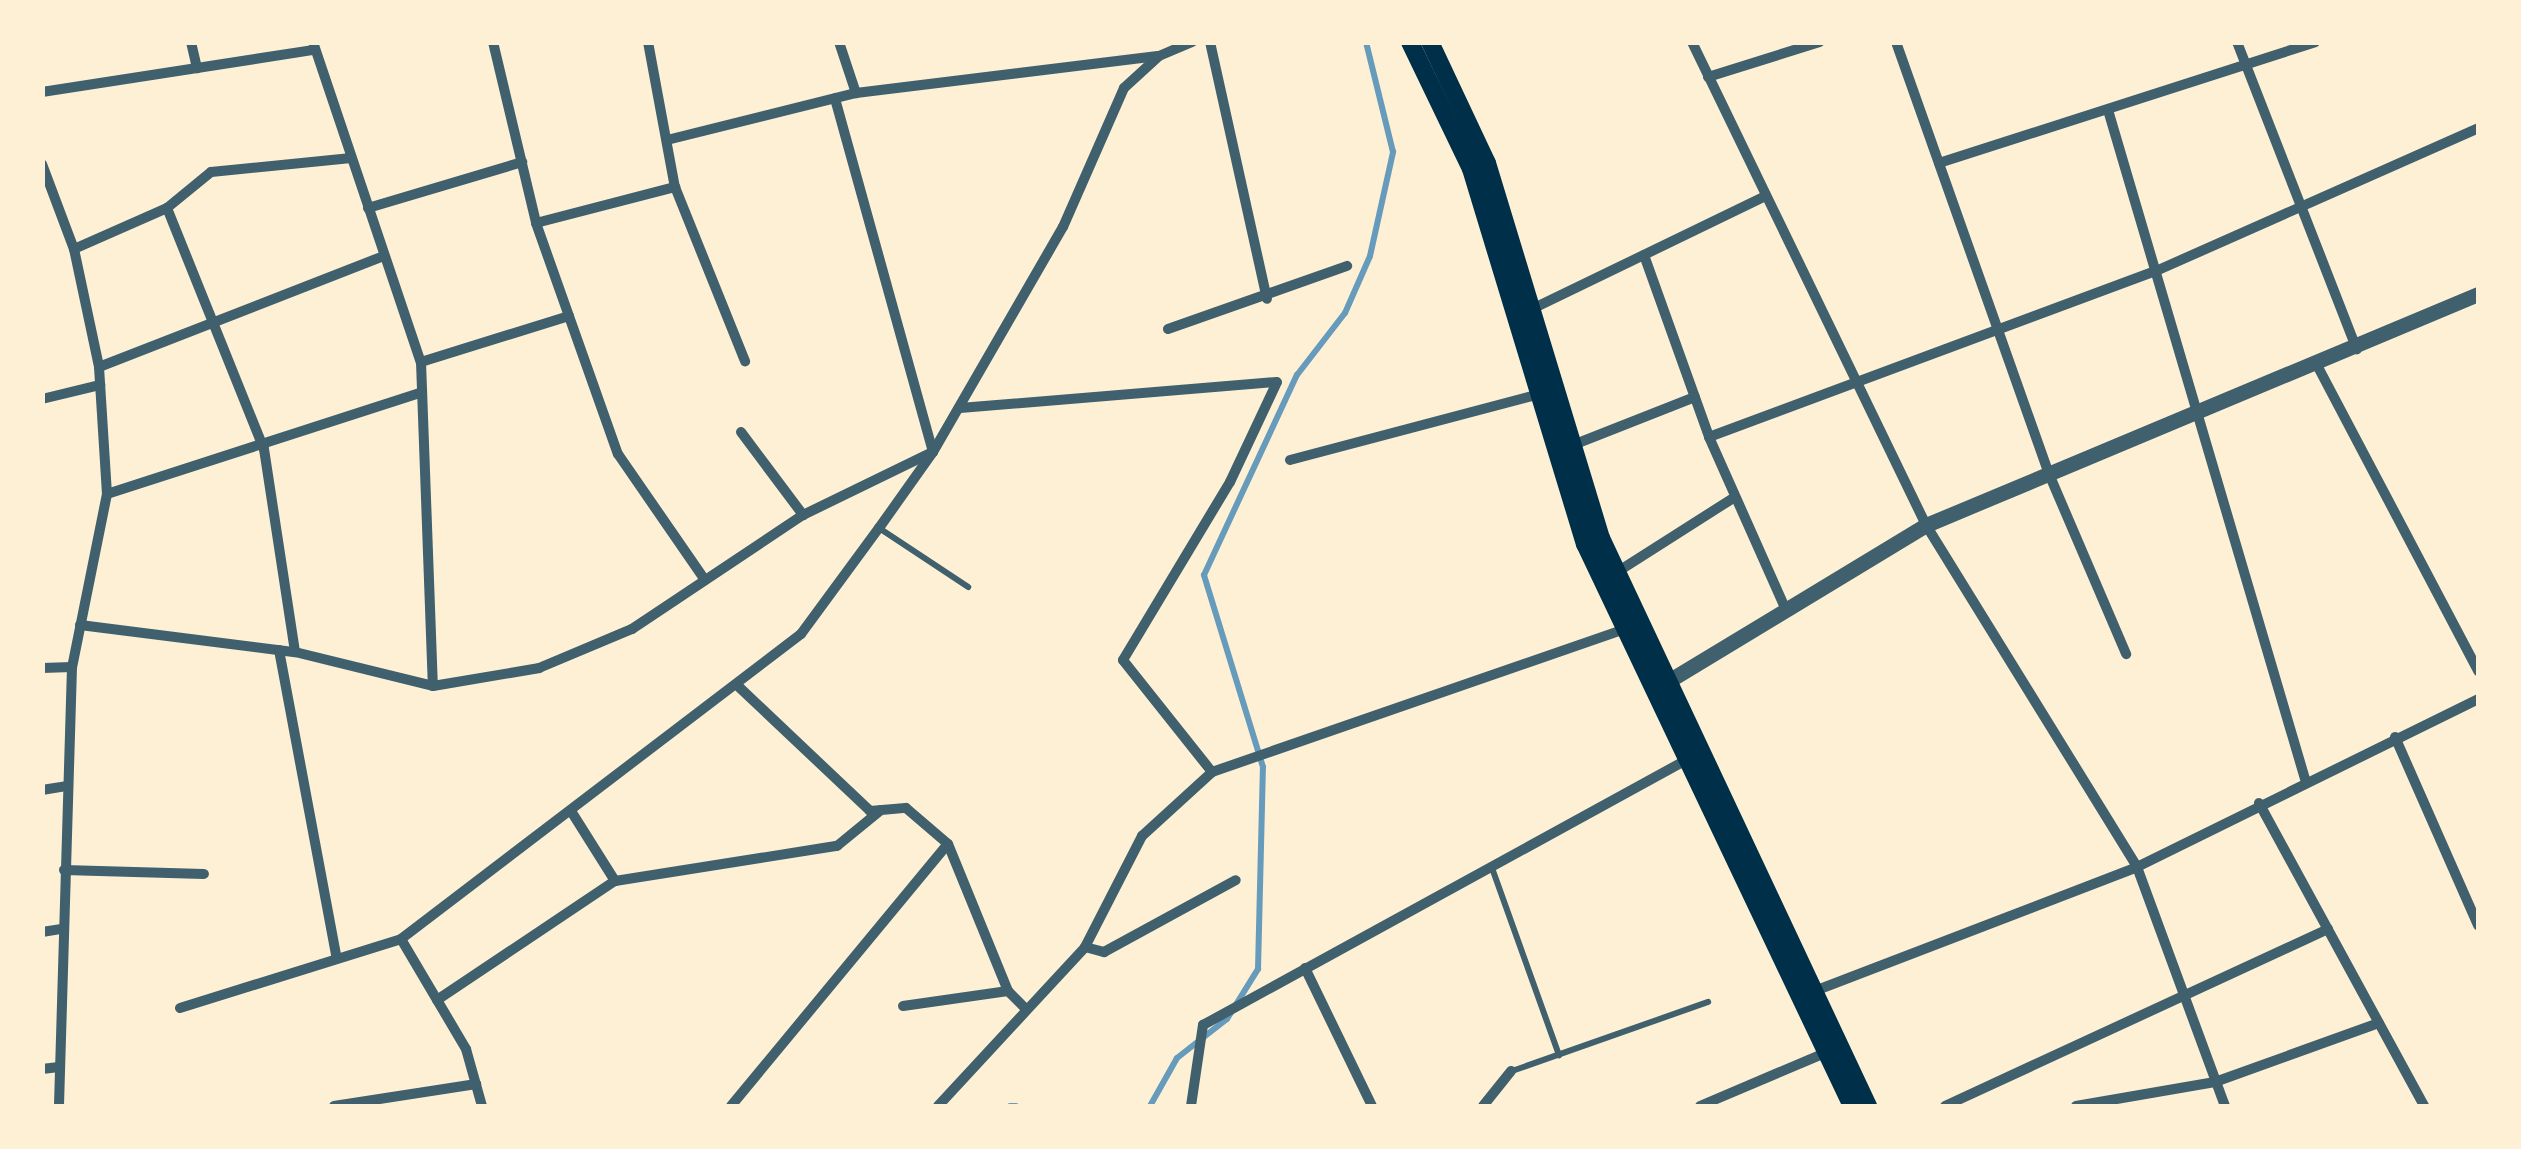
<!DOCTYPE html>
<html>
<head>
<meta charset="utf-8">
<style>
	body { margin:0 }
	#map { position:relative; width:2521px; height:1149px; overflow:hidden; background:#fdf0d5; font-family:"Archivo Narrow",sans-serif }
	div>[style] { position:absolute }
	.stream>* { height:6px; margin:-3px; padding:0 3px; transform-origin:3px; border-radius:3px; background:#669bbc }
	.service>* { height:6px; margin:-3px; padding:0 3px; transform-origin:3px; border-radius:3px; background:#3f606c }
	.minor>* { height:10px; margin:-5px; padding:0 5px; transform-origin:5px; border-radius:5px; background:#3f606c }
	.tertiary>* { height:15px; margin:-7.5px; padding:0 7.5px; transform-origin:7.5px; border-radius:7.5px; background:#3f606c }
	.secondary>* { height:18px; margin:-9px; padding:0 9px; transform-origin:9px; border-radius:9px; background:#003049 }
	span { translate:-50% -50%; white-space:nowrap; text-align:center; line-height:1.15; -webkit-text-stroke:10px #fdf0d5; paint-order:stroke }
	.frame { position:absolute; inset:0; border:45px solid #fdf0d5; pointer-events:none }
</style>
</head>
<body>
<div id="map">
	<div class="stream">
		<i style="left:1010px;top:1106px;width:6px"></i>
		<i style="left:1150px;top:1106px;width:55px;rotate:-60.6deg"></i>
		<i style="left:1177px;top:1058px;width:63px;rotate:-38deg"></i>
		<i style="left:1227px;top:1019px;width:59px;rotate:-58.2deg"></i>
		<i style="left:1258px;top:969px;width:202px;rotate:-88.6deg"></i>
		<i style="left:1263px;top:767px;width:201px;rotate:-107.1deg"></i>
		<i style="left:1204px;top:575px;width:221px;rotate:-65.1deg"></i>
		<i style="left:1297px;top:375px;width:78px;rotate:-52.3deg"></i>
		<i style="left:1345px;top:313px;width:62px;rotate:-66.3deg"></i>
		<i style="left:1370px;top:256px;width:107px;rotate:-77.5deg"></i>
		<i style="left:1393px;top:152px;width:113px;rotate:-103.8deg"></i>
	</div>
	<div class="service">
		<i style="left:879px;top:528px;width:107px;rotate:33.5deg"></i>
		<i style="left:1492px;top:868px;width:199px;rotate:70.3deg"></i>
		<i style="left:1512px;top:1071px;width:208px;rotate:-19.4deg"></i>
	</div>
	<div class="minor">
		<i style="left:191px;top:42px;width:27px;rotate:77deg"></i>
		<i style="left:313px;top:42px;width:338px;rotate:71.4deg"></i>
		<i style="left:421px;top:362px;width:324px;rotate:87.9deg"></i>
		<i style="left:493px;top:42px;width:186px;rotate:76.6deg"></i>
		<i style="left:536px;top:223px;width:245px;rotate:70.5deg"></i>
		<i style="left:618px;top:454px;width:153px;rotate:55.4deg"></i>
		<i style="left:648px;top:42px;width:147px;rotate:79.5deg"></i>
		<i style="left:675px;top:187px;width:188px;rotate:68.1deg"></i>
		<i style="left:839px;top:42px;width:54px;rotate:71.6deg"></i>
		<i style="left:1210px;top:42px;width:263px;rotate:77.5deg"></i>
		<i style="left:1692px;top:42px;width:537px;rotate:64.15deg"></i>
		<i style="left:1926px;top:525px;width:402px;rotate:58.3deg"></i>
		<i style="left:2137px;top:867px;width:255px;rotate:69.8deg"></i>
		<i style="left:1896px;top:42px;width:458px;rotate:70.5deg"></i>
		<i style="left:2049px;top:474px;width:196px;rotate:66.8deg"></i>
		<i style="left:2237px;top:42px;width:330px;rotate:68.7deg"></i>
		<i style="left:1708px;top:77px;width:117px;rotate:-17.4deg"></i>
		<i style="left:42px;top:92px;width:275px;rotate:-8.8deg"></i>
		<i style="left:2108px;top:110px;width:697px;rotate:73.59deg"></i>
		<i style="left:667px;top:140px;width:195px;rotate:-14deg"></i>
		<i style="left:856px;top:93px;width:304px;rotate:-7deg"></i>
		<i style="left:1939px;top:163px;width:395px;rotate:-17.8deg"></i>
		<i style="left:42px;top:164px;width:91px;rotate:69.4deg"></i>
		<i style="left:74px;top:249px;width:121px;rotate:78deg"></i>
		<i style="left:99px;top:367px;width:127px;rotate:86.4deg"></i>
		<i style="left:107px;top:494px;width:177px;rotate:101.4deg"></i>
		<i style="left:72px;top:667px;width:439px;rotate:91.7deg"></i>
		<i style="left:167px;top:208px;width:260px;rotate:68.1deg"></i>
		<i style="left:264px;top:449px;width:205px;rotate:81.3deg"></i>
		<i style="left:368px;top:208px;width:161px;rotate:-16.6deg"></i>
		<i style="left:536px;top:223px;width:144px;rotate:-14.5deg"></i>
		<i style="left:74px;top:249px;width:102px;rotate:-23.8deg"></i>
		<i style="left:167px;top:208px;width:57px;rotate:-39.3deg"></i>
		<i style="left:211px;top:172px;width:141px;rotate:-5.7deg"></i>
		<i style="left:1644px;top:255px;width:193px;rotate:70.3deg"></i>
		<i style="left:1709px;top:437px;width:189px;rotate:66deg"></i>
		<i style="left:1532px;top:309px;width:260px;rotate:-25.8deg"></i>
		<i style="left:1168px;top:329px;width:190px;rotate:-19.4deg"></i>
		<i style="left:421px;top:362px;width:155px;rotate:-17.3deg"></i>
		<i style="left:99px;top:367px;width:306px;rotate:-21.3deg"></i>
		<i style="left:2318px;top:367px;width:344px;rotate:62.2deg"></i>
		<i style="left:42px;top:399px;width:60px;rotate:-13.6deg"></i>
		<i style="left:960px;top:408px;width:318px;rotate:-4.7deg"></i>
		<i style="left:741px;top:432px;width:104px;rotate:53.2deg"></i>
		<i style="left:1709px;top:437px;width:477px;rotate:-20.4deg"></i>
		<i style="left:2156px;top:271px;width:352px;rotate:-23.9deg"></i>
		<i style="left:1573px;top:445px;width:131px;rotate:-21.5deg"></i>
		<i style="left:1290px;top:460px;width:259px;rotate:-14.8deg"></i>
		<i style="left:107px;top:494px;width:331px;rotate:-17.9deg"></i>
		<i style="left:1614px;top:574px;width:143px;rotate:-32.5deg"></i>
		<i style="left:80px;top:625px;width:217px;rotate:7.2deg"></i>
		<i style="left:295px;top:652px;width:142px;rotate:13.8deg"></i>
		<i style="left:433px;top:686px;width:108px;rotate:-9.6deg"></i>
		<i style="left:539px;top:668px;width:101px;rotate:-22.8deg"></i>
		<i style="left:632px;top:629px;width:206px;rotate:-33.7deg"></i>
		<i style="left:803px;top:515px;width:144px;rotate:-25.9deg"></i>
		<i style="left:933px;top:452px;width:260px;rotate:-60deg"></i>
		<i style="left:1063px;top:227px;width:152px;rotate:-66.3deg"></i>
		<i style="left:1124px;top:88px;width:47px;rotate:-42.4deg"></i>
		<i style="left:1159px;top:56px;width:36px;rotate:-23deg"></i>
		<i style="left:279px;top:650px;width:314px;rotate:79.4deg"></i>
		<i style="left:42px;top:668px;width:30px;rotate:-2deg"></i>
		<i style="left:739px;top:687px;width:180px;rotate:43.4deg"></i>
		<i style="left:870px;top:811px;width:36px;rotate:-5deg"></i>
		<i style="left:906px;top:808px;width:55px;rotate:40.6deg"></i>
		<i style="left:948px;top:844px;width:159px;rotate:67.8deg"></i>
		<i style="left:1008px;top:991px;width:25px;rotate:45deg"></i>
		<i style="left:2395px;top:737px;width:206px;rotate:66.2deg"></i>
		<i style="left:1212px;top:772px;width:143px;rotate:-128.5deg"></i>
		<i style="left:1123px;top:660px;width:208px;rotate:-59deg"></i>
		<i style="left:1230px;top:482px;width:110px;rotate:-64.8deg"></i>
		<i style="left:42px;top:790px;width:26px;rotate:-9deg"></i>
		<i style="left:2259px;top:803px;width:345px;rotate:61.4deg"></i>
		<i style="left:571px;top:811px;width:83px;rotate:57.8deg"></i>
		<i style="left:64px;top:870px;width:140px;rotate:1.6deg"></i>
		<i style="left:42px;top:932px;width:20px;rotate:-9deg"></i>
		<i style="left:401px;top:939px;width:128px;rotate:59.4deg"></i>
		<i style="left:466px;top:1049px;width:59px;rotate:74.3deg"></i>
		<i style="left:1085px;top:947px;width:20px;rotate:15deg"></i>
		<i style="left:1104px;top:952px;width:150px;rotate:-28.6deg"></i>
		<i style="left:1305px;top:968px;width:153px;rotate:64.1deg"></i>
		<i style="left:1812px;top:992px;width:348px;rotate:-21deg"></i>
		<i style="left:2137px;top:867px;width:380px;rotate:-26.2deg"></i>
		<i style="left:437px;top:1000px;width:214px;rotate:-33.8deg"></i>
		<i style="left:615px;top:881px;width:225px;rotate:-9deg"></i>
		<i style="left:837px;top:846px;width:57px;rotate:-39.3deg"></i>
		<i style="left:903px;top:1006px;width:106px;rotate:-8.1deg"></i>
		<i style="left:180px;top:1008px;width:232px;rotate:-17.3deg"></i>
		<i style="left:401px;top:939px;width:503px;rotate:-37.33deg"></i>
		<i style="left:801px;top:634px;width:132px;rotate:-53.7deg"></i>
		<i style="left:879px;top:528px;width:93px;rotate:-54.6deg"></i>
		<i style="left:933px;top:452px;width:367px;rotate:-105.5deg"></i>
		<i style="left:42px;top:1069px;width:17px;rotate:-7deg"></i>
		<i style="left:334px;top:1106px;width:144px;rotate:-8.8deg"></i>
		<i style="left:731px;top:1106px;width:340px;rotate:-50.4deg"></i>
		<i style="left:938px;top:1106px;width:217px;rotate:-47.2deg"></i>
		<i style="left:1085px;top:947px;width:125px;rotate:-62.8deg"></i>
		<i style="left:1142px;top:836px;width:95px;rotate:-42.4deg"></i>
		<i style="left:1212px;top:772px;width:442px;rotate:-19.1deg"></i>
		<i style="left:1191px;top:1106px;width:82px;rotate:-81.6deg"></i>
		<i style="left:1203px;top:1025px;width:553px;rotate:-28.74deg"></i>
		<i style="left:1483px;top:1106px;width:45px;rotate:-51.3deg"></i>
		<i style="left:1700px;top:1106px;width:138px;rotate:-23deg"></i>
		<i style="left:1945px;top:1106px;width:422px;rotate:-24.8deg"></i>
		<i style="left:2076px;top:1106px;width:141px;rotate:-9.8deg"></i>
		<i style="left:2215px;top:1082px;width:174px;rotate:-19.8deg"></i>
	</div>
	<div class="tertiary">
		<i style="left:1665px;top:683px;width:305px;rotate:-31.2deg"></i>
		<i style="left:1926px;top:525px;width:598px;rotate:-22.71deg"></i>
	</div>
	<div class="secondary">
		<i style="left:1410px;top:42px;width:141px;rotate:64.3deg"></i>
		<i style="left:1471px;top:169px;width:392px;rotate:73.1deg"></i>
		<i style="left:1585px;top:544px;width:622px;rotate:64.59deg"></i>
		<i style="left:1430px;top:42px;width:134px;rotate:64.8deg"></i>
		<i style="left:1487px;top:163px;width:392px;rotate:73.1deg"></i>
		<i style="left:1601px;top:538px;width:628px;rotate:64.82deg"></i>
	</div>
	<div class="frame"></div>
</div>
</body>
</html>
